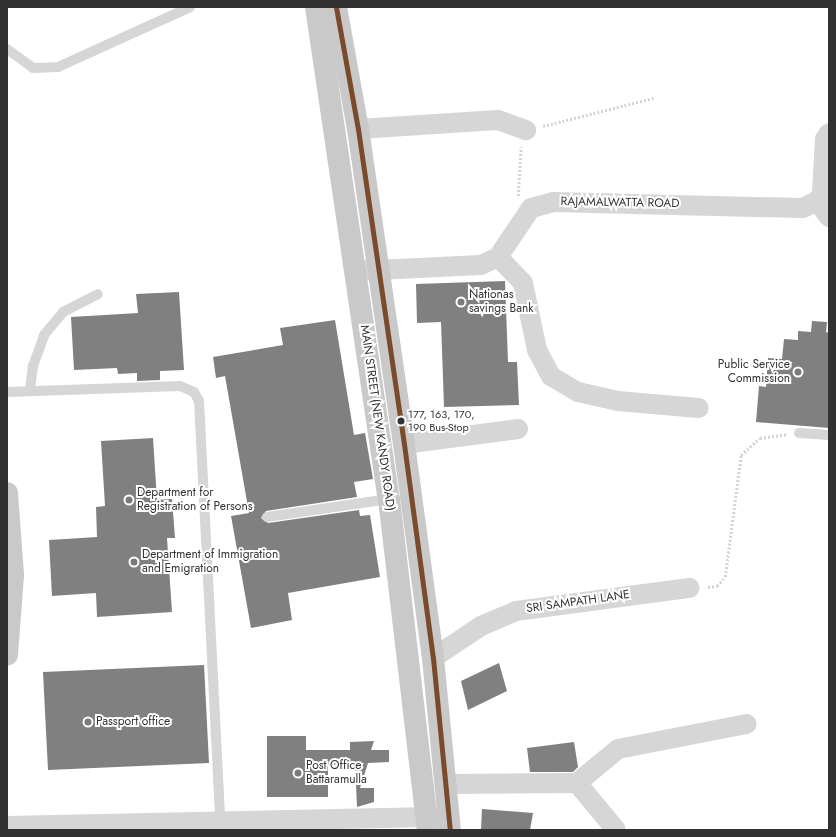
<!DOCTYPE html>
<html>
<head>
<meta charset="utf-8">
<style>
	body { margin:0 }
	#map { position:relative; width:836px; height:837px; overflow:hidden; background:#fff; font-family:Jost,sans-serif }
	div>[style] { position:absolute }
	.building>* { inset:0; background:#808080 }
	.path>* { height:2.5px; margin-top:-1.25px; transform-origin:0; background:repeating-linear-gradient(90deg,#d4d4d4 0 2px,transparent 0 4px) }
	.service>* { height:10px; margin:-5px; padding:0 5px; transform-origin:5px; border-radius:5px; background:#d6d6d6 }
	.minor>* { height:20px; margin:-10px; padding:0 10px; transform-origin:10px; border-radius:10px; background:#d6d6d6 }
	.primary>* { height:22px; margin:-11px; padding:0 11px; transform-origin:11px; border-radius:11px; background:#c9c9c9 }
	.bus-1>* { height:5px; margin:-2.5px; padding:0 2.5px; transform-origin:2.5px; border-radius:2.5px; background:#7a4b2a }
	.dots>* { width:11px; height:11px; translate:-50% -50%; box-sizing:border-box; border:2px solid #fff; border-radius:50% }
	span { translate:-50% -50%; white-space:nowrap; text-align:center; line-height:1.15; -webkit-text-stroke:4px #fff; paint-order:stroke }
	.bus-label { font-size:11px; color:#323232 }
	.left { translate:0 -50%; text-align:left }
	.street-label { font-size:12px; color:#323232 }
	.poi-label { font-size:12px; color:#323232 }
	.right { translate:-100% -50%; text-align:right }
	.frame { position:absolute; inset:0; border:8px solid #323232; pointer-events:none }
</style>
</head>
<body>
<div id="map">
	<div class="building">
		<i style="clip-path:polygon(505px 281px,508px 362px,517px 362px,519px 405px,444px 407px,441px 322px,417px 323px,416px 284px)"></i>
		<i style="clip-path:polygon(179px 292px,184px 370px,160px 371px,160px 380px,137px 381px,137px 373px,118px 374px,117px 368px,74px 370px,71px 317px,138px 313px,136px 294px)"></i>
		<i style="clip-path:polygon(335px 320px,354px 435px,365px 433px,373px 479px,354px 482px,357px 497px,266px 511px,261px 518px,268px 523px,359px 510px,360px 516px,370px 515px,380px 577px,288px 593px,292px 620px,251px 628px,231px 516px,249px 513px,225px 376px,216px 378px,213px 357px,283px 345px,280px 328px)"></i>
		<i style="clip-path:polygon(812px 321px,827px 322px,826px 332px,829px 333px,829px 428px,756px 422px,759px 386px,766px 387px,768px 358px,782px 359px,784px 339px,798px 340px,798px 331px,811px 332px)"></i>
		<i style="clip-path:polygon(153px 438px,157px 500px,172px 499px,175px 538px,167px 538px,172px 612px,97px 617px,96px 593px,52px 596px,49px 540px,97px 537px,96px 507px,105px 506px,101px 441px)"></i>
		<i style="clip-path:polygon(499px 663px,507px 691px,468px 710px,461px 681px)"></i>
		<i style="clip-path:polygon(204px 665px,209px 763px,48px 770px,43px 672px)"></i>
		<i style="clip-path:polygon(267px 736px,306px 736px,306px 750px,350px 750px,350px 742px,374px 741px,371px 750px,389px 750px,389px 762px,368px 763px,360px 788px,374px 788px,374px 802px,357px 807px,355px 763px,328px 765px,328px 797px,267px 797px)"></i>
		<i style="clip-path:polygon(574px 742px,578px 767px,573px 772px,530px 772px,527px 748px)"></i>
		<i style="clip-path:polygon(482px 809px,533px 813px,530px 830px,481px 830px)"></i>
	</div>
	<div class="path">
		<i style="left:543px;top:126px;width:114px;rotate:-14.2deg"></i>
		<i style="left:518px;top:196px;width:49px;rotate:-86.5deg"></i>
		<i style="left:708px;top:587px;width:9px;rotate:-6deg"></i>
		<i style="left:717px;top:586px;width:12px;rotate:-48deg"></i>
		<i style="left:725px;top:577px;width:123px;rotate:-82.5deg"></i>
		<i style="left:741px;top:455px;width:25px;rotate:-42deg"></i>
		<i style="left:760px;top:438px;width:27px;rotate:-8deg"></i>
	</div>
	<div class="service">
		<i style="left:7px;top:49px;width:32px;rotate:36deg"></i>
		<i style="left:33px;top:68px;width:25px;rotate:-2deg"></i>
		<i style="left:58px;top:67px;width:145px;rotate:-24.4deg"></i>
		<i style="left:30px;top:390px;width:24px;rotate:-83deg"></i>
		<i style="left:33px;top:366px;width:33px;rotate:-70deg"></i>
		<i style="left:44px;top:335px;width:30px;rotate:-50deg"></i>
		<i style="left:63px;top:312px;width:39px;rotate:-27deg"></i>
		<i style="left:7px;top:392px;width:173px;rotate:-2deg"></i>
		<i style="left:180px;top:386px;width:15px;rotate:23deg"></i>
		<i style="left:194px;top:392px;width:10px;rotate:61deg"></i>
		<i style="left:199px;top:401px;width:422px;rotate:87.1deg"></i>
		<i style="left:799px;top:433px;width:30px;rotate:4deg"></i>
		<i style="left:267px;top:517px;width:123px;rotate:-8.4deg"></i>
	</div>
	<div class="minor">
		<i style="left:358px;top:129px;width:140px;rotate:-3.7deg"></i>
		<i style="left:498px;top:120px;width:30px;rotate:20deg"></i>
		<i style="left:817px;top:201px;width:20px;rotate:53deg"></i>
		<i style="left:498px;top:257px;width:36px;rotate:46deg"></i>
		<i style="left:523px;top:283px;width:68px;rotate:78.2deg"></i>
		<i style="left:537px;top:350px;width:30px;rotate:62deg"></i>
		<i style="left:551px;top:376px;width:31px;rotate:31deg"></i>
		<i style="left:578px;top:392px;width:41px;rotate:12.7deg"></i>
		<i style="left:618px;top:401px;width:81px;rotate:4.9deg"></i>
		<i style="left:355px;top:271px;width:126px;rotate:-2.7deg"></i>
		<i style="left:481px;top:265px;width:19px;rotate:-25deg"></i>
		<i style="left:498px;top:257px;width:59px;rotate:-56deg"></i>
		<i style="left:531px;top:208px;width:23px;rotate:-15deg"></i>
		<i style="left:553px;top:202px;width:250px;rotate:1.4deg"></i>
		<i style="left:803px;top:208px;width:16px;rotate:-27deg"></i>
		<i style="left:817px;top:201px;width:9px;rotate:-54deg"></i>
		<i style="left:822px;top:194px;width:55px;rotate:-86.9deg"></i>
		<i style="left:825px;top:139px;width:7px;rotate:-56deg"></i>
		<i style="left:404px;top:444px;width:115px;rotate:-7.5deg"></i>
		<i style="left:433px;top:658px;width:58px;rotate:-33.7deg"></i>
		<i style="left:481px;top:626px;width:38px;rotate:-23deg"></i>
		<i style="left:516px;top:611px;width:175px;rotate:-7.6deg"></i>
		<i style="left:577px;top:783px;width:61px;rotate:50.3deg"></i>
		<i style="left:446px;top:784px;width:131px;rotate:-0.4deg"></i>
		<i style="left:577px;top:783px;width:53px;rotate:-39.7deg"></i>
		<i style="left:618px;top:749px;width:131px;rotate:-11deg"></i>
		<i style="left:7px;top:826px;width:436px;rotate:-1.2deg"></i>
	</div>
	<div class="primary">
		<i style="left:316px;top:7px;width:497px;rotate:81.6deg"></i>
		<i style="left:389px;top:499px;width:333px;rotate:83.3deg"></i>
		<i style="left:336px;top:7px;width:124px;rotate:79.8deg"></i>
		<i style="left:358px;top:129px;width:318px;rotate:81.7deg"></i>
		<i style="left:404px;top:444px;width:216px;rotate:82.3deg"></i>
		<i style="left:433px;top:658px;width:173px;rotate:84.4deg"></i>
		<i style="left:7px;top:493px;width:82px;rotate:85.8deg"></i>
		<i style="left:13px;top:575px;width:80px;rotate:94.3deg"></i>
	</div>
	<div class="bus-1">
		<i style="left:336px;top:7px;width:124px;rotate:79.8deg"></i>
		<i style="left:358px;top:129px;width:318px;rotate:81.7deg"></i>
		<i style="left:404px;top:444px;width:216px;rotate:82.3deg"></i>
		<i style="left:433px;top:658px;width:173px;rotate:84.4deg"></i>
	</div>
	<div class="dots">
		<i style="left:461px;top:302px;background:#7a7a7a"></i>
		<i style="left:798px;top:372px;background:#7a7a7a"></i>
		<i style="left:401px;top:421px;background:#323232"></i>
		<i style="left:129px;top:500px;background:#7a7a7a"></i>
		<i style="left:134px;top:562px;background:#7a7a7a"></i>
		<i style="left:88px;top:722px;background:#7a7a7a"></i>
		<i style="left:298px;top:773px;background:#7a7a7a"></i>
	</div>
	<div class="bus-label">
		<span class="left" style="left:408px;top:421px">177, 163, 170,<br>190 Bus-Stop</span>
	</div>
	<div class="street-label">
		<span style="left:620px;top:203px;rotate:1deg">RAJAMALWATTA ROAD</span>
		<span style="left:377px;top:418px;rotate:82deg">MAIN STREET (NEW KANDY ROAD)</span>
		<span style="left:578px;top:602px;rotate:-8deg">SRI SAMPATH LANE</span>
	</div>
	<div class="poi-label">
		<span class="left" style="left:469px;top:302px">Nationas<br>savings Bank</span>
		<span class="right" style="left:790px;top:372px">Public Service<br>Commission</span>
		<span class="left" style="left:137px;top:500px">Department for<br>Registration of Persons</span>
		<span class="left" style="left:142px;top:562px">Department of Immigration<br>and Emigration</span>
		<span class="left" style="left:96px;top:722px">Passport office</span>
		<span class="left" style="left:306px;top:773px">Post Office<br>Battaramulla</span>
	</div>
	<div class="frame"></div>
</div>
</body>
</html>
